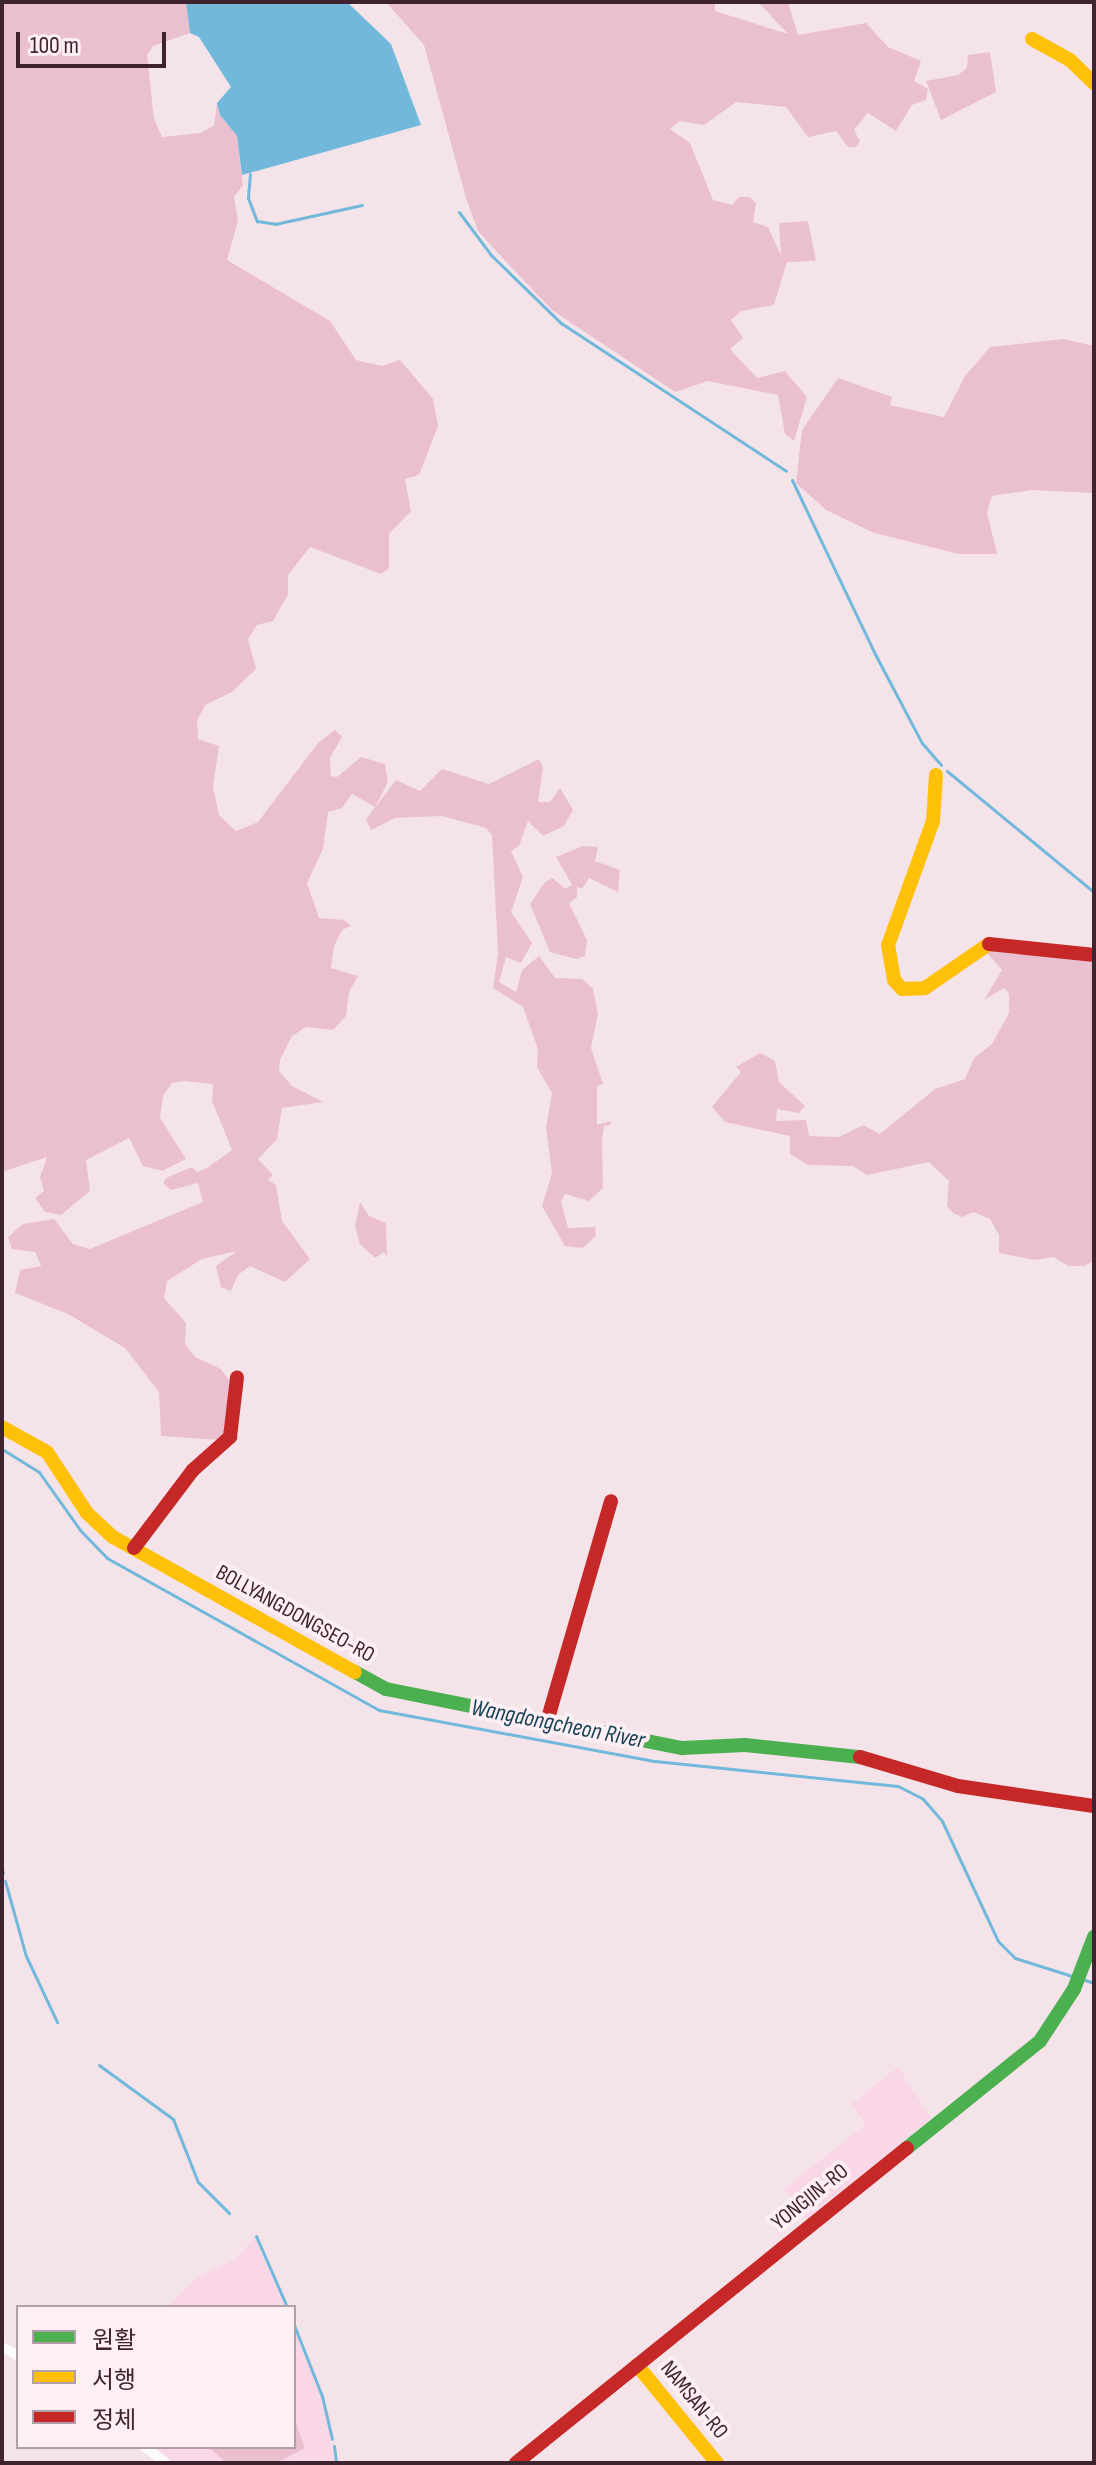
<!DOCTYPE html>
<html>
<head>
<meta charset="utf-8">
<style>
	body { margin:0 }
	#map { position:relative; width:1096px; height:2465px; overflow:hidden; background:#f4e4ea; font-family:"Sofia Sans Condensed","Noto Sans KR",sans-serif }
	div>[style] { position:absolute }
	.built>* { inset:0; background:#fad7e6 }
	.green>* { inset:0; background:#eac0d1 }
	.water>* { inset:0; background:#72b8db }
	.stream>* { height:3px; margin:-1.5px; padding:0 1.5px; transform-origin:1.5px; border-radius:1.5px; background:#72b8db }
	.street>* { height:10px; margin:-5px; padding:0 5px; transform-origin:5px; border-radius:5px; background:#fdfbfc }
	.fast>* { height:14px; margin:-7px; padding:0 7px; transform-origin:7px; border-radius:7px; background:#4caf50 }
	.slow>* { height:14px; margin:-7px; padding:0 7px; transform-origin:7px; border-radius:7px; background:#ffc107 }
	.jam>* { height:14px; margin:-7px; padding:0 7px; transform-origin:7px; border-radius:7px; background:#c62828 }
	span { translate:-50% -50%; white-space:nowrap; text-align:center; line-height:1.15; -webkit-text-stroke:8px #feeff5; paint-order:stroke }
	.street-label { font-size:22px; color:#3f2430 }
	.water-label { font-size:24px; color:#174357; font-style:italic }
	.frame { position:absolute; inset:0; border:4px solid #3f2430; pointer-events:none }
	.legend { position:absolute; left:16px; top:2305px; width:280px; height:144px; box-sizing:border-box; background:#feeff5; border:2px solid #b29ea6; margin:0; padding:10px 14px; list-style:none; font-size:24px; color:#3f2430 }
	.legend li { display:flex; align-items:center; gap:16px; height:40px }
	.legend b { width:40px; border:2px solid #b29ea6 }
	.scale { position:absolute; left:16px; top:32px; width:150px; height:36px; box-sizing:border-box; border:4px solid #3f2430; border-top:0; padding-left:10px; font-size:24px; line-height:28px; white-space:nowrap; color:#3f2430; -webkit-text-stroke:6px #feeff5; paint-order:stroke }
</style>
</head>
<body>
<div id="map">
	<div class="built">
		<i style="clip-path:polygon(898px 2067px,931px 2118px,806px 2219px,784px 2189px,866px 2124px,851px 2104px)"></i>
		<i style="clip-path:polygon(255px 2237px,285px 2307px,168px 2307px,199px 2276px,233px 2260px)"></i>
		<i style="clip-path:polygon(294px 2328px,324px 2404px,335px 2463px,172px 2463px,153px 2447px,294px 2447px)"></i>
	</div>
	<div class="green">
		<i style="clip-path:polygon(2px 2px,186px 2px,190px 33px,153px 46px,147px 55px,154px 119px,162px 137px,200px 133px,214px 126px,217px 103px,220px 115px,237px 136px,243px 185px,234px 197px,238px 221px,227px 260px,330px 321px,356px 360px,382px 366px,400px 360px,433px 399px,438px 426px,419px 475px,405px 479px,411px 511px,389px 534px,389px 568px,381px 574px,310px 547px,288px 575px,288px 595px,273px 621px,257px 625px,248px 639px,256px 669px,232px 692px,205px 705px,197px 721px,198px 739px,219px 746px,213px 787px,219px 815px,236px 831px,258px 822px,318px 743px,335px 730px,342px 737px,330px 758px,331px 776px,337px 777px,361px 757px,385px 764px,388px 782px,375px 807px,352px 794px,342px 808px,328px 812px,323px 849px,307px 883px,319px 918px,344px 920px,351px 926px,342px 930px,334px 946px,331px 968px,358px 976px,349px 992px,346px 1016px,333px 1030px,306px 1027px,292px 1036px,280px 1060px,279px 1071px,292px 1086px,323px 1102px,282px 1108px,277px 1139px,258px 1159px,273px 1175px,268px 1180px,276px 1185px,282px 1221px,310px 1259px,285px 1282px,250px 1266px,238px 1275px,231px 1291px,221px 1287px,216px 1266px,237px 1251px,202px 1259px,167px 1281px,164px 1298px,186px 1323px,185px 1344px,195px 1357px,221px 1369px,229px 1380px,226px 1436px,221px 1440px,161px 1436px,159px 1392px,125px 1348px,68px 1314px,15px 1293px,20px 1270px,41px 1266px,35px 1252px,12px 1249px,8px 1237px,23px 1224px,54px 1219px,73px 1244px,90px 1249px,203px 1202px,198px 1183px,171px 1190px,163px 1183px,166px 1178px,192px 1167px,197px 1172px,207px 1168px,232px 1150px,212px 1101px,213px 1084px,184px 1081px,172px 1083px,163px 1096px,160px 1118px,186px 1159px,162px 1171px,143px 1166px,129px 1138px,86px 1160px,90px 1191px,61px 1215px,45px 1212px,35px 1198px,44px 1191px,40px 1177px,47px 1157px,2px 1172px)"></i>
		<i style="clip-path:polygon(386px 2px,715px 2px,715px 11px,788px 34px,758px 2px,788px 2px,798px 35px,866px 23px,888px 47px,921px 61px,914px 81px,928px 89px,926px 100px,912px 105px,896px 131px,868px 113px,854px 130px,860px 141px,856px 147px,848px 147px,836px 131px,808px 137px,786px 107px,736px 102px,704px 125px,679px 121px,670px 129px,690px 143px,713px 200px,732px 205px,739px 197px,750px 197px,756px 203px,753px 222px,768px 227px,781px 255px,779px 223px,808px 221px,816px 261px,787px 262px,774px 305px,741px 311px,731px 320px,743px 338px,730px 349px,757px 378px,785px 371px,807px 397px,794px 441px,785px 434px,778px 395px,708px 381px,675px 392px,552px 310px,496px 251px,478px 231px,466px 198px,424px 45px)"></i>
		<i style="clip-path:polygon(990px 52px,996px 92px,941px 120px,926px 81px,958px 75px,967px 68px,968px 55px)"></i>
		<i style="clip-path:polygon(1063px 339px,1094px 346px,1094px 493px,1032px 490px,992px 496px,987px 513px,997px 554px,958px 554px,874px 533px,826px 510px,796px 483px,802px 430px,838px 378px,892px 397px,890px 405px,944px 417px,965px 376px,990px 347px)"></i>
		<i style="clip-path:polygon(539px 759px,543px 767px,538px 802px,550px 802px,560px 788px,573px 810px,564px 826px,543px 836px,528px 821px,519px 846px,511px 851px,523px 877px,511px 912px,532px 943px,521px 963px,506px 957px,499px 982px,516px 992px,522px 970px,539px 956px,555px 978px,582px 979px,593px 989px,598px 1014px,591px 1048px,603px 1084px,597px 1086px,597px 1125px,610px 1121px,611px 1125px,604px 1126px,602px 1140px,603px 1188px,589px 1201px,565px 1194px,561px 1202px,568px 1228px,595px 1227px,596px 1236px,583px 1248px,565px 1246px,542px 1206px,552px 1173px,546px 1128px,552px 1093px,537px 1067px,538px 1049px,523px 1007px,493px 988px,498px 954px,492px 835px,486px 828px,442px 816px,395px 818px,371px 830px,366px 819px,396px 780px,420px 791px,442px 769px,489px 784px)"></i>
		<i style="clip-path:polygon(583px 846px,598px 847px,595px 861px,620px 870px,618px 892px,589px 878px,582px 889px,577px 887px,577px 897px,569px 903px,587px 940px,585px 956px,576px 959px,550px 952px,530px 904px,545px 882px,553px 878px,565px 889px,572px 885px,556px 857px)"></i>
		<i style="clip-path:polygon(990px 949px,1094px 959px,1094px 1261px,1084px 1266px,1068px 1266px,1054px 1257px,1035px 1260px,999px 1253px,999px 1235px,990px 1219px,974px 1212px,962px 1217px,953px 1213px,947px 1206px,949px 1181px,929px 1162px,867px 1175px,853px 1166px,808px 1165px,790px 1154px,790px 1136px,725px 1122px,712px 1107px,741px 1072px,736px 1067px,760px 1053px,775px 1061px,779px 1082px,805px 1106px,799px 1113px,777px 1109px,776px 1121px,806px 1120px,809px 1136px,839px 1137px,863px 1125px,880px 1134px,935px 1089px,965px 1079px,974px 1058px,992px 1044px,1009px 1013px,1009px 994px,1004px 988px,984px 1000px,1002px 970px,987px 953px)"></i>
		<i style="clip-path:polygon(360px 1202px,369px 1216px,386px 1223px,387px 1257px,384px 1252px,375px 1258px,360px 1244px,355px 1227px)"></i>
		<i style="clip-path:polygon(294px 2418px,305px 2448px,276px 2463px,227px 2463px,208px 2447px,294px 2447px)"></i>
	</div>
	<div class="water">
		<i style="clip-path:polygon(186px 2px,347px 2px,391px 44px,421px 125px,242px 175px,237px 136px,220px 115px,217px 103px,231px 87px,199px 37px,190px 33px)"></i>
	</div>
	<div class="stream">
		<i style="left:250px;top:174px;width:24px;rotate:95deg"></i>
		<i style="left:248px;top:198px;width:25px;rotate:69deg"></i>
		<i style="left:257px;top:221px;width:18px;rotate:9deg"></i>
		<i style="left:275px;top:224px;width:89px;rotate:-12.3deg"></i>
		<i style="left:459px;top:212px;width:54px;rotate:53.3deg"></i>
		<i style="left:491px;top:255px;width:98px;rotate:44.2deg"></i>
		<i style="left:561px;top:323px;width:269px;rotate:33.3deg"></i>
		<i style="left:792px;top:480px;width:193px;rotate:64.5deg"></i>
		<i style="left:875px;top:654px;width:101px;rotate:62.2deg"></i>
		<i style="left:922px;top:743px;width:29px;rotate:49deg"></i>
		<i style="left:947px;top:771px;width:190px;rotate:39.5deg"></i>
		<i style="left:2px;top:1449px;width:44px;rotate:31.9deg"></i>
		<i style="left:39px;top:1472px;width:71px;rotate:54.7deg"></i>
		<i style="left:80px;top:1530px;width:39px;rotate:46deg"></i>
		<i style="left:107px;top:1558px;width:312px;rotate:29.2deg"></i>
		<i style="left:379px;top:1710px;width:281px;rotate:10.5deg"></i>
		<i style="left:655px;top:1761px;width:244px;rotate:5.9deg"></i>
		<i style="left:898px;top:1786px;width:28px;rotate:27deg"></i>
		<i style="left:923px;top:1799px;width:29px;rotate:49deg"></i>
		<i style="left:942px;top:1821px;width:132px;rotate:65deg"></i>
		<i style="left:998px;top:1941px;width:24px;rotate:45deg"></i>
		<i style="left:1015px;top:1958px;width:63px;rotate:17.6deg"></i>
		<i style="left:2px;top:1869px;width:4px;rotate:76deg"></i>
		<i style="left:5px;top:1881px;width:78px;rotate:74.4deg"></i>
		<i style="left:26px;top:1956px;width:73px;rotate:64.8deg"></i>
		<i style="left:1082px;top:1979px;width:13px;rotate:18deg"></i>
		<i style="left:99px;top:2065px;width:92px;rotate:36.1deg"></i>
		<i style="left:173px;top:2119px;width:68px;rotate:68.4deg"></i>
		<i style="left:198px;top:2182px;width:44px;rotate:45deg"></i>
		<i style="left:256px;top:2236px;width:77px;rotate:66.4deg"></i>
		<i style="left:294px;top:2325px;width:76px;rotate:68.5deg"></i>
		<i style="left:322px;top:2396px;width:44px;rotate:76.9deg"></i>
		<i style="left:334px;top:2446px;width:17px;rotate:83deg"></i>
	</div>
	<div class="street">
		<i style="left:2px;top:2347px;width:18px;rotate:29deg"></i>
		<i style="left:145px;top:2447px;width:26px;rotate:37deg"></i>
	</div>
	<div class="fast">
		<i style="left:355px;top:1672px;width:35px;rotate:29deg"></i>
		<i style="left:386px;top:1689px;width:302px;rotate:11.3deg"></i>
		<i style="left:682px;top:1748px;width:63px;rotate:-2.7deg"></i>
		<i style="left:745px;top:1745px;width:116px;rotate:6deg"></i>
		<i style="left:907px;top:2148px;width:171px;rotate:-38.8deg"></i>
		<i style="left:1040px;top:2041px;width:62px;rotate:-56.8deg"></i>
		<i style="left:1074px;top:1989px;width:56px;rotate:-69deg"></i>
	</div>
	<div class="slow">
		<i style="left:1032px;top:39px;width:43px;rotate:28.9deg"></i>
		<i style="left:1070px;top:60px;width:33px;rotate:44deg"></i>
		<i style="left:936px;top:775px;width:46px;rotate:93.7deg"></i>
		<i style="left:933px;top:821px;width:132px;rotate:109.9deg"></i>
		<i style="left:888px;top:945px;width:36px;rotate:80deg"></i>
		<i style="left:894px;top:980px;width:12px;rotate:48deg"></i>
		<i style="left:902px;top:989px;width:23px;rotate:-2deg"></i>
		<i style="left:925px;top:988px;width:78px;rotate:-34.5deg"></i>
		<i style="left:2px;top:1427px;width:51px;rotate:29.1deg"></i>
		<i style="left:47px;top:1452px;width:73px;rotate:56.7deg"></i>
		<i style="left:87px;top:1513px;width:35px;rotate:43deg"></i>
		<i style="left:113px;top:1537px;width:277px;rotate:29.2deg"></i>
		<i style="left:637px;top:2365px;width:127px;rotate:50.8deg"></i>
	</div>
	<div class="jam">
		<i style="left:989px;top:944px;width:106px;rotate:6deg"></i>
		<i style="left:134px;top:1548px;width:98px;rotate:-52.9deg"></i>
		<i style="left:193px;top:1470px;width:50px;rotate:-41.7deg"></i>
		<i style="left:230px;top:1437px;width:60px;rotate:-83.3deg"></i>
		<i style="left:546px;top:1725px;width:233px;rotate:-73.8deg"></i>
		<i style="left:860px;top:1757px;width:102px;rotate:16.5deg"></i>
		<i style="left:958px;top:1786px;width:137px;rotate:8.4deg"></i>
		<i style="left:516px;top:2463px;width:502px;rotate:-38.86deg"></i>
	</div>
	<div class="street-label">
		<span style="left:295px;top:1614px;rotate:29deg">BOLLYANGDONGSEO-RO</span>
		<span style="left:810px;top:2197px;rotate:-39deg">YONGJIN-RO</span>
		<span style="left:694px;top:2400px;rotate:51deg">NAMSAN-RO</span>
	</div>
	<div class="water-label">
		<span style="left:558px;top:1724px;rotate:11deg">Wangdongcheon River</span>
	</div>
	<div class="frame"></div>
	<ul class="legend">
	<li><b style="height:10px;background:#4caf50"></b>원활</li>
	<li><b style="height:10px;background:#ffc107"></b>서행</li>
	<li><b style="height:10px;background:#c62828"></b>정체</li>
	</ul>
	<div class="scale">100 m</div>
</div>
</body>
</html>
